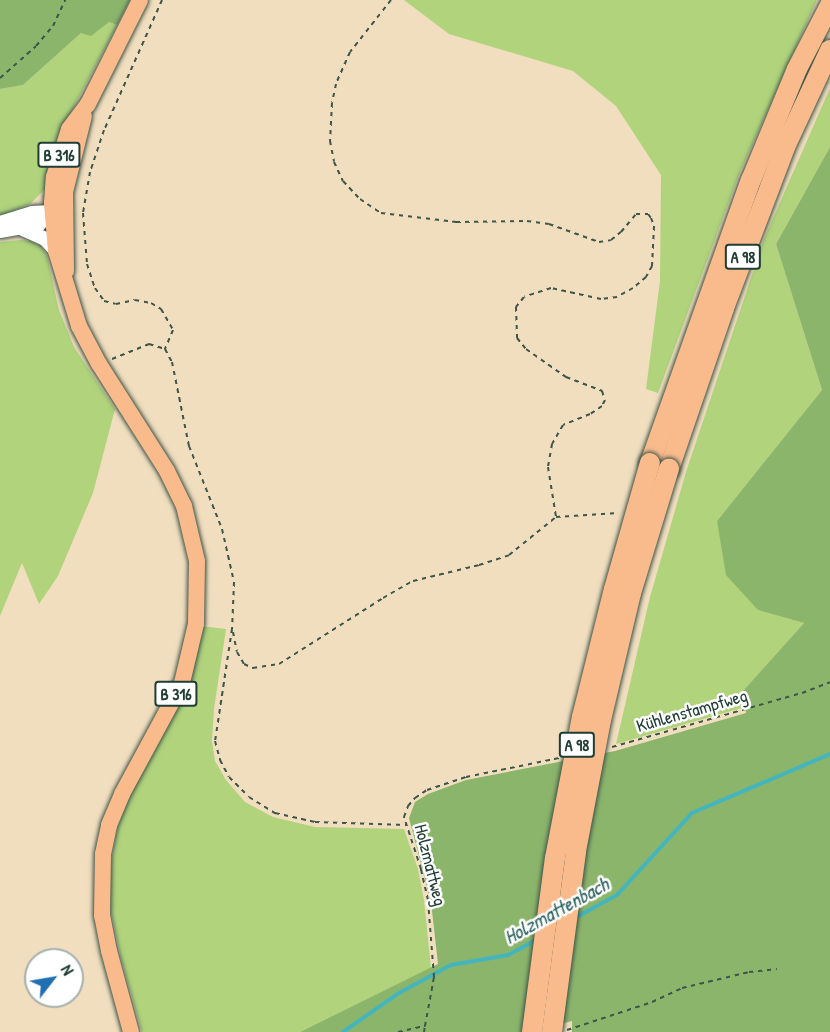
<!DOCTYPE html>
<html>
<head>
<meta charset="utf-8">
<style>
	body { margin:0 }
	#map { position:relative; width:830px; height:1032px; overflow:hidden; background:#f1debf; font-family:"Patrick Hand",sans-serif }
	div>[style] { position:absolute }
	.green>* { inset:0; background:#b0d37c }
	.forest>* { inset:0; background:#8cb56c }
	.stream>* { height:4px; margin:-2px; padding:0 2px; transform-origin:2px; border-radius:2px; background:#44b4bd }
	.path>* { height:2px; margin-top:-1px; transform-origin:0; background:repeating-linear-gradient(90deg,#3e5549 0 4.5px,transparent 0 9px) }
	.roads { filter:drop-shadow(0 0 2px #3e5549) drop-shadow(0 0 2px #3e5549) }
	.tertiary>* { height:14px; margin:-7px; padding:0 7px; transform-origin:7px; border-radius:7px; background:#fff }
	.primary>* { height:16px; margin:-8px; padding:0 8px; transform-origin:8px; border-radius:8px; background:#fabb8c }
	.motorway>* { height:20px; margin:-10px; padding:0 10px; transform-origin:10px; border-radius:10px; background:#fabb8c }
	.bridges { filter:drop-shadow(0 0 2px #3e5549) drop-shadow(0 0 2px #3e5549) }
	.motorway-bridge>* { height:20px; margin:-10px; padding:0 10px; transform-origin:10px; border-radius:10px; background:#fabb8c }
	span { translate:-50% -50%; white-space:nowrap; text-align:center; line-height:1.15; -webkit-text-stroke:5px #fff; paint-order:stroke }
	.shield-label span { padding:2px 4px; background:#fff; border:2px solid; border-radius:4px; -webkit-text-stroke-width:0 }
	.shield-label { font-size:16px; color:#1f3d34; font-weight:700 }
	.street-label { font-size:18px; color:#1f3d34 }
	.water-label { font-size:20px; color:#2a615d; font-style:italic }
	.north { position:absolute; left:24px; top:948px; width:60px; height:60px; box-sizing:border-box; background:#fff; border:2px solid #a5b1ae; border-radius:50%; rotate:59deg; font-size:16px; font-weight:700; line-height:24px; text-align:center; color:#1f3d34 }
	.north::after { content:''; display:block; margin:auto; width:21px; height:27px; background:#1f6fb2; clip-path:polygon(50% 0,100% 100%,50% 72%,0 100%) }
</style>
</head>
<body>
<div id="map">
	<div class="green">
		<i style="clip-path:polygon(404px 0,817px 0,740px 172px,658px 393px,646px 389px,660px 281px,661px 175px,616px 106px,573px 71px,449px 34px)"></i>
		<i style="clip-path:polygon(109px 22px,117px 25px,66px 122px,46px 188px,30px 204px,0 216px,0 89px,23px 85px,81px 33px)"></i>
		<i style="clip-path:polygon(830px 88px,830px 147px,776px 244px,822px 390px,717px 521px,758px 610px,804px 623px,742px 692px,745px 707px,616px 744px,650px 597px,686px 472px,764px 239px)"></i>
		<i style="clip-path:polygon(20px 240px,31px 241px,41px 246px,47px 256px,59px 310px,74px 347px,115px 409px,93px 493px,58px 576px,39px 604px,22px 563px,0 616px,0 242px)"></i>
		<i style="clip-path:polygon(201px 626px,226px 629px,214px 709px,212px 741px,215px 761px,226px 780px,245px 802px,273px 817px,315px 827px,404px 829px,418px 869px,424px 900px,431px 968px,300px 1032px,142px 1032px,121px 958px,110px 907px,110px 869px,117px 830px,128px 797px)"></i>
	</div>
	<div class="forest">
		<i style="clip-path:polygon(0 0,130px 0,117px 25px,109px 22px,91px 36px,81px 33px,23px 85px,0 89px)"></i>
		<i style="clip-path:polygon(830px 147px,830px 1032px,572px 1032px,572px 1021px,527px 1032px,300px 1032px,438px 964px,431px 902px,409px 818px,415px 802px,428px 794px,466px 780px,615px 751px,746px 713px,742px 692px,804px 623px,758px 610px,726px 575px,717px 521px,822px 390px,776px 244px)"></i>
	</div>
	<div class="stream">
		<i style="left:573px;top:919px;width:50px;rotate:-28.6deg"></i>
		<i style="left:617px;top:895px;width:111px;rotate:-47.6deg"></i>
		<i style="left:692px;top:813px;width:150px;rotate:-23.1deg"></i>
		<i style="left:343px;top:1032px;width:68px;rotate:-34.9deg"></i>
		<i style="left:399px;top:993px;width:59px;rotate:-28.3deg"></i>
		<i style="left:451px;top:965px;width:58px;rotate:-10deg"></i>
		<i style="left:508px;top:955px;width:34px;rotate:-28deg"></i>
	</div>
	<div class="path">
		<i style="left:162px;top:0;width:142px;rotate:114deg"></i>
		<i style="left:104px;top:130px;width:44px;rotate:108.4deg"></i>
		<i style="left:90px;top:172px;width:42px;rotate:99.7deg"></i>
		<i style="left:83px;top:213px;width:51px;rotate:85.5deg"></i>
		<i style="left:87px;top:264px;width:25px;rotate:72deg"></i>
		<i style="left:95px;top:288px;width:16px;rotate:55deg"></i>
		<i style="left:104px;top:301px;width:12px;rotate:14deg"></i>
		<i style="left:116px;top:304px;width:19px;rotate:-12deg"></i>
		<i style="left:135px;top:300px;width:16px;rotate:11deg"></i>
		<i style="left:151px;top:303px;width:12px;rotate:31deg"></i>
		<i style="left:161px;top:309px;width:24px;rotate:60deg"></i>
		<i style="left:173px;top:330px;width:21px;rotate:113deg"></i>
		<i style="left:391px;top:0;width:66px;rotate:128.3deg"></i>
		<i style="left:350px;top:52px;width:35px;rotate:114deg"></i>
		<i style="left:336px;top:84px;width:19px;rotate:102deg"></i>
		<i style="left:332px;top:103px;width:38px;rotate:93deg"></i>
		<i style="left:330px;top:141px;width:21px;rotate:79deg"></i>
		<i style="left:334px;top:162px;width:21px;rotate:65deg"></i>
		<i style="left:343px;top:181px;width:25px;rotate:47deg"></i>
		<i style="left:360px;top:199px;width:25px;rotate:34deg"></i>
		<i style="left:381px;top:213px;width:76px;rotate:6.8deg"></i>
		<i style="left:456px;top:222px;width:71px;rotate:-0.8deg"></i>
		<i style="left:527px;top:221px;width:22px;rotate:8deg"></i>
		<i style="left:549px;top:224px;width:53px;rotate:19.8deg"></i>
		<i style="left:599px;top:242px;width:12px;rotate:-9deg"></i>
		<i style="left:611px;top:240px;width:13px;rotate:-39deg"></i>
		<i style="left:621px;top:232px;width:23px;rotate:-50deg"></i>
		<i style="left:636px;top:214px;width:12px"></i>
		<i style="left:648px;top:214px;width:5px;rotate:53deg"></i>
		<i style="left:651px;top:218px;width:9px;rotate:69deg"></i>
		<i style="left:654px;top:226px;width:40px;rotate:92.9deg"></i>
		<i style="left:652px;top:266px;width:13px;rotate:119deg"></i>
		<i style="left:646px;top:277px;width:17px;rotate:140deg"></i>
		<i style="left:633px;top:288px;width:18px;rotate:151deg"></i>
		<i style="left:617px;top:297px;width:16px;rotate:173deg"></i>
		<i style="left:601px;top:299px;width:51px;rotate:-167.6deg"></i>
		<i style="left:551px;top:288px;width:28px;rotate:162deg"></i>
		<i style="left:524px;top:297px;width:13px;rotate:129deg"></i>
		<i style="left:516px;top:307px;width:31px;rotate:88deg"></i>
		<i style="left:517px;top:338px;width:14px;rotate:51deg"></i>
		<i style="left:526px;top:349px;width:49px;rotate:35deg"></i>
		<i style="left:566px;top:377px;width:39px;rotate:21deg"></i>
		<i style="left:602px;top:391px;width:9px;rotate:72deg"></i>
		<i style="left:605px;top:400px;width:7px;rotate:117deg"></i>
		<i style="left:602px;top:406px;width:14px;rotate:146deg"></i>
		<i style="left:590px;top:414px;width:29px;rotate:158deg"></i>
		<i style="left:563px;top:425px;width:22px;rotate:120deg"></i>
		<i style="left:552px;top:444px;width:23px;rotate:100deg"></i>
		<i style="left:548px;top:467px;width:51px;rotate:80.9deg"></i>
		<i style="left:0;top:78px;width:48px;rotate:-41.6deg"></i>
		<i style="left:36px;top:46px;width:26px;rotate:-50deg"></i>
		<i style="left:53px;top:26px;width:29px;rotate:-65deg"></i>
		<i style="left:112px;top:359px;width:40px;rotate:-22deg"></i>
		<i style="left:149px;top:344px;width:17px;rotate:17deg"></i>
		<i style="left:165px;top:349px;width:15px;rotate:62deg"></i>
		<i style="left:172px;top:362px;width:86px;rotate:78.6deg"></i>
		<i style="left:189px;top:446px;width:89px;rotate:68.3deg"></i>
		<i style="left:222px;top:529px;width:54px;rotate:77.2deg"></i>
		<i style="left:234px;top:582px;width:47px;rotate:92.4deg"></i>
		<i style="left:232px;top:629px;width:113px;rotate:98.6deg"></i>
		<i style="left:215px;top:741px;width:20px;rotate:75deg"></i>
		<i style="left:220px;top:760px;width:19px;rotate:62deg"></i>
		<i style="left:229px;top:777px;width:28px;rotate:45deg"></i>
		<i style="left:249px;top:797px;width:31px;rotate:32deg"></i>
		<i style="left:275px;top:813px;width:41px;rotate:12.7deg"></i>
		<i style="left:315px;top:822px;width:91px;rotate:1.9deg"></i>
		<i style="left:233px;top:632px;width:20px;rotate:79deg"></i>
		<i style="left:237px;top:652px;width:14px;rotate:60deg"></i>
		<i style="left:244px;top:664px;width:10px;rotate:24deg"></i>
		<i style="left:253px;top:668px;width:26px;rotate:-9deg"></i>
		<i style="left:279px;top:664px;width:123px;rotate:-32.4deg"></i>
		<i style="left:383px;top:598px;width:34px;rotate:-30deg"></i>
		<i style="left:413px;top:581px;width:68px;rotate:-13.6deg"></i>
		<i style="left:479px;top:565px;width:32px;rotate:-18deg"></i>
		<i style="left:509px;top:555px;width:60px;rotate:-39deg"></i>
		<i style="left:556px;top:517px;width:62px;rotate:-3.7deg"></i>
		<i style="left:612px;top:747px;width:198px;rotate:-15.9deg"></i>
		<i style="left:802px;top:693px;width:30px;rotate:-21deg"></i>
		<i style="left:567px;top:1030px;width:89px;rotate:-18.2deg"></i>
		<i style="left:652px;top:1002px;width:33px;rotate:-25deg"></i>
		<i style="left:682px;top:988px;width:69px;rotate:-13.4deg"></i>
		<i style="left:749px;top:972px;width:28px;rotate:-6deg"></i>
		<i style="left:398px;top:1032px;width:28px;rotate:-13deg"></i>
		<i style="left:425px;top:1026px;width:50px;rotate:-79.6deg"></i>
		<i style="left:434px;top:977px;width:77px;rotate:-94.5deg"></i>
		<i style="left:428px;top:900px;width:32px;rotate:-103deg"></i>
		<i style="left:421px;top:869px;width:55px;rotate:-108.1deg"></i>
		<i style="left:404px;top:817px;width:12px;rotate:-70deg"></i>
		<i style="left:408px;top:806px;width:11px;rotate:-49deg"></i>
		<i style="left:415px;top:798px;width:14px;rotate:-34deg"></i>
		<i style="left:427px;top:790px;width:41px;rotate:-18.4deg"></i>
		<i style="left:466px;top:777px;width:95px;rotate:-11.5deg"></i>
		<i style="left:424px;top:1032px;width:6px;rotate:-81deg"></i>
	</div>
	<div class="roads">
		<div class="tertiary">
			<i style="left:0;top:223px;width:34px;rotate:-17deg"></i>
			<i style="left:32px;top:213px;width:20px;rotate:-3deg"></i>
			<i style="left:23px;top:229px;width:24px;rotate:24deg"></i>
			<i style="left:45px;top:239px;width:16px;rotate:47deg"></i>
			<i style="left:0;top:231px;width:40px;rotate:-10deg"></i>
			<i style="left:39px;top:224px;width:18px;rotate:-43deg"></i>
		</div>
		<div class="primary">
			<i style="left:66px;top:271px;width:79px;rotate:-90.7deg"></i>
			<i style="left:65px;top:192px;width:78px;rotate:-76deg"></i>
			<i style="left:131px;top:1032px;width:84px;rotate:-105.2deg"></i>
			<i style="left:109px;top:951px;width:36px;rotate:-101deg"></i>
			<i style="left:102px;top:916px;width:62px;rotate:-89.1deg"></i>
			<i style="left:103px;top:854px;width:30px;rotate:-78deg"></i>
			<i style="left:109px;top:825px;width:34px;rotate:-67deg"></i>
			<i style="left:122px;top:794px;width:126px;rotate:-61.6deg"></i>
			<i style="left:182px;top:683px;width:61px;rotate:-76.7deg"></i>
			<i style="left:196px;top:624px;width:63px;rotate:-89.1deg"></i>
			<i style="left:197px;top:561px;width:57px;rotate:-103.3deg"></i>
			<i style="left:184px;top:506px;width:39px;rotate:-116deg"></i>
			<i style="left:167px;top:471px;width:127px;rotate:-122.4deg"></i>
			<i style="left:99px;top:364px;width:43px;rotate:-117.8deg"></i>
			<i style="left:79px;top:326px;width:78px;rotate:-107deg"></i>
			<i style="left:56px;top:251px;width:48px;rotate:-94.8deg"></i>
			<i style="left:52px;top:203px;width:26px;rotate:-86deg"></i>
			<i style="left:54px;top:177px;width:50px;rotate:-72.6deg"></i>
			<i style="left:69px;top:129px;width:31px;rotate:-53deg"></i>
			<i style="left:88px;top:104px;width:116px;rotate:-63.4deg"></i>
		</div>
		<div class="motorway">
			<i style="left:650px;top:463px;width:300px;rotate:-70.4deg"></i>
			<i style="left:751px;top:180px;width:120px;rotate:-67.5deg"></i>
			<i style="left:797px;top:69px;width:72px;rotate:-62.7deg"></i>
			<i style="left:669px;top:469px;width:170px;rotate:-71.1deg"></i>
			<i style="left:724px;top:308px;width:172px;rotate:-69.2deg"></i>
			<i style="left:785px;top:147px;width:107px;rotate:-65.1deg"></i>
		</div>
	</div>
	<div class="bridges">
		<div class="motorway-bridge">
			<i style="left:532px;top:1032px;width:176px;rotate:-82.5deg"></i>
			<i style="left:555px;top:858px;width:144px;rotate:-79.2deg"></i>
			<i style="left:582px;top:717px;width:132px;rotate:-76deg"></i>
			<i style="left:614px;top:589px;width:131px;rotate:-74.1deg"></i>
			<i style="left:552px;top:1032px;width:183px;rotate:-82.4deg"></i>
			<i style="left:576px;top:851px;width:133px;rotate:-79.2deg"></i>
			<i style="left:601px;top:720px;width:130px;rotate:-76.7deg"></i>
			<i style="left:631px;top:593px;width:130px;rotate:-73deg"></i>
		</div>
	</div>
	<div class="shield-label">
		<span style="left:59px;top:155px">B 316</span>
		<span style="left:743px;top:257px">A 98</span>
		<span style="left:176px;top:694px">B 316</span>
		<span style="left:577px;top:745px">A 98</span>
	</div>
	<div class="street-label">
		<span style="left:692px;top:711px;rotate:-16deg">Kühlenstampfweg</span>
		<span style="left:430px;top:865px;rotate:76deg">Holzmattweg</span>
	</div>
	<div class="water-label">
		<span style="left:556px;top:910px;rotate:-29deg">Holzmattenbach</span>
	</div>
	<div class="north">N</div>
</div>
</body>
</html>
